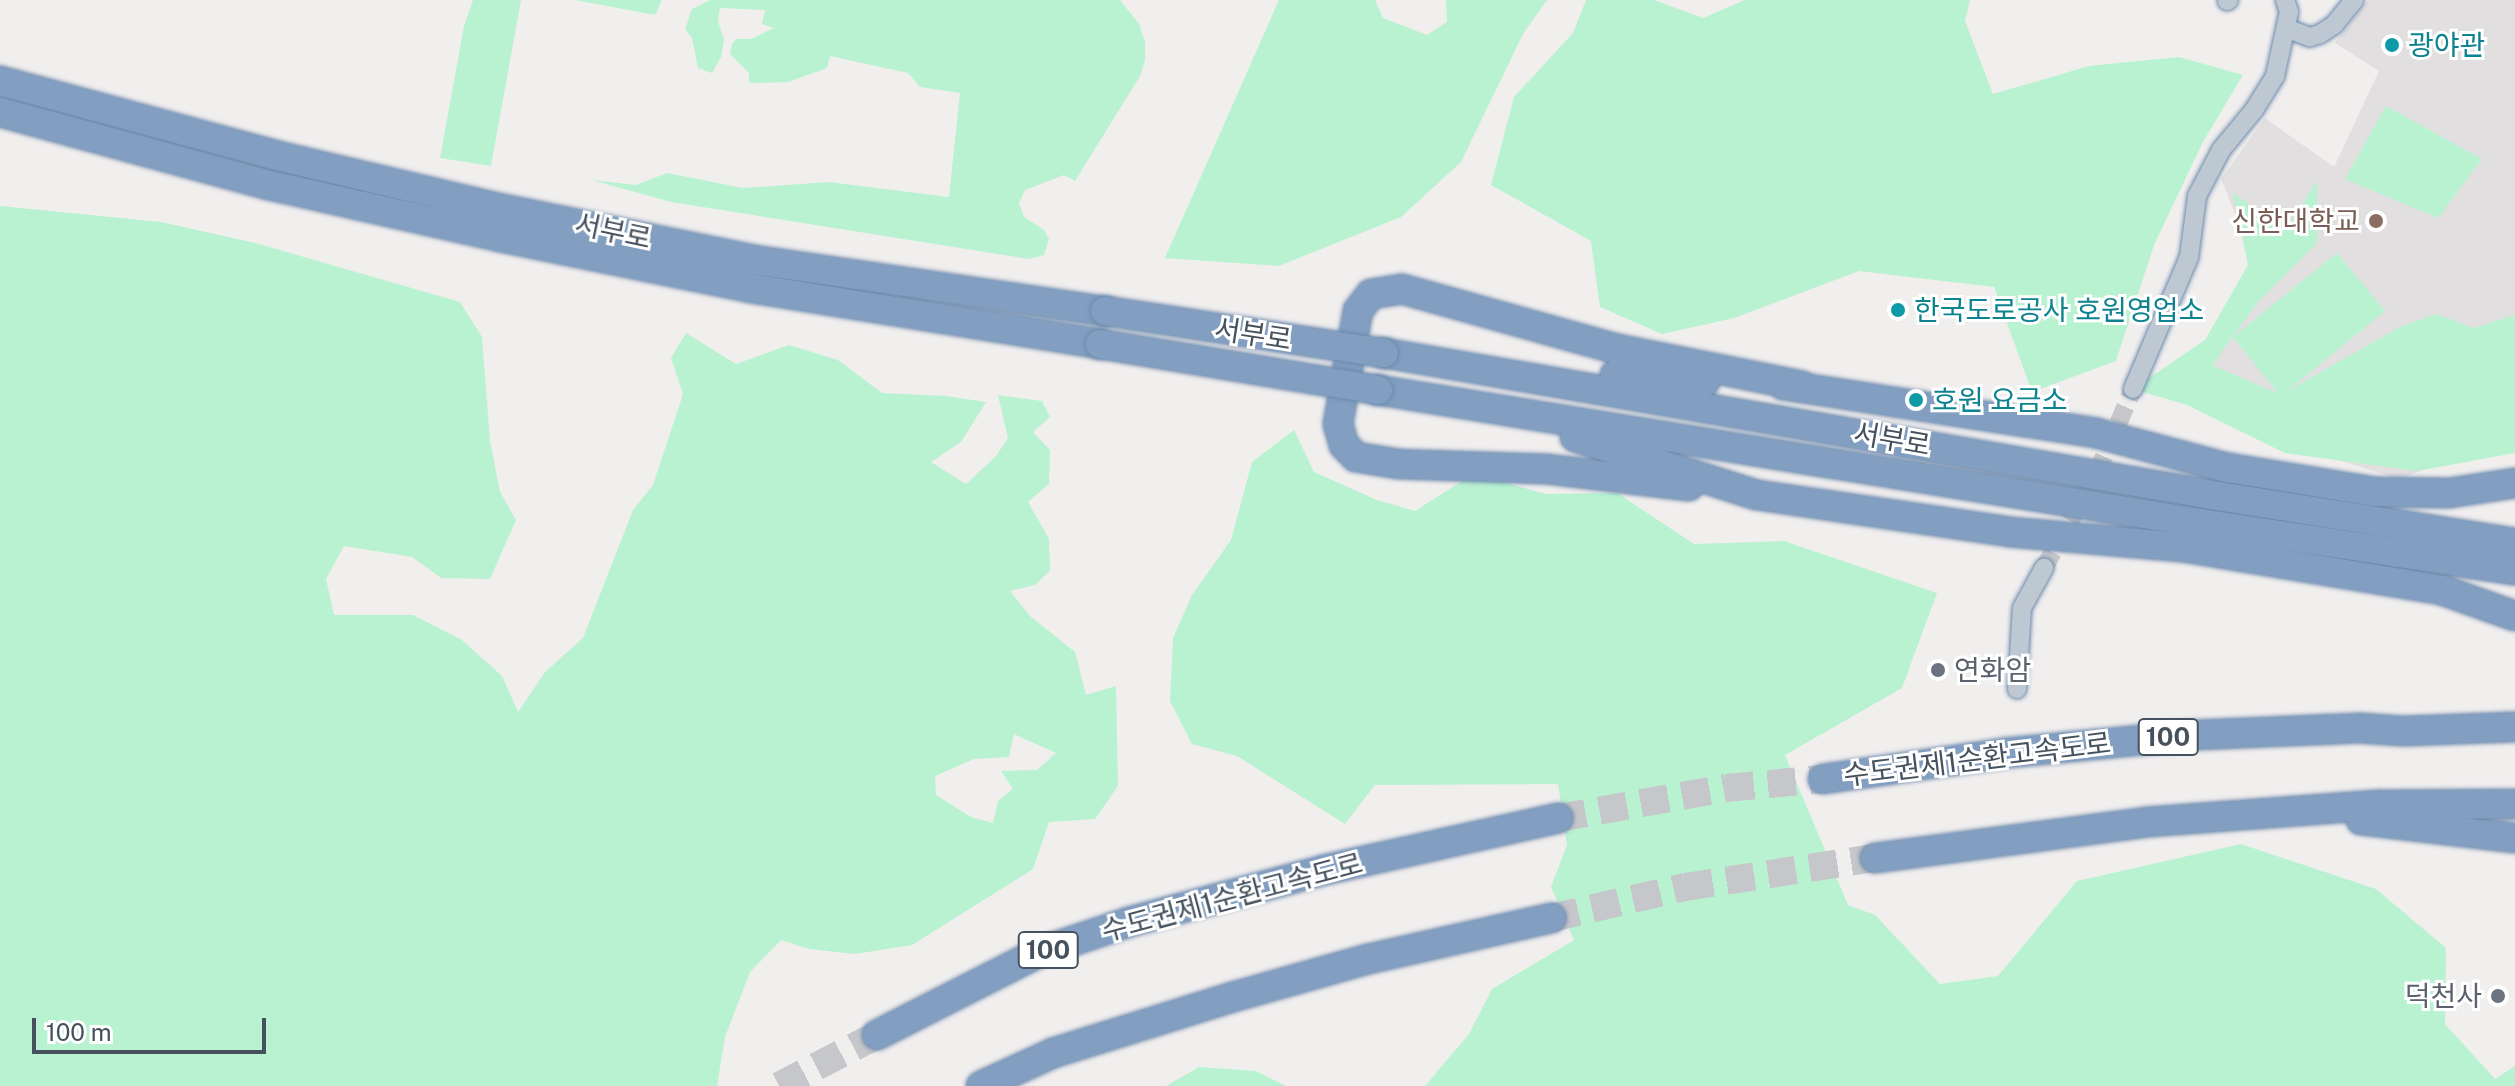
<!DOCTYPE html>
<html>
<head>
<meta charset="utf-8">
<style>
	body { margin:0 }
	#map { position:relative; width:2515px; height:1086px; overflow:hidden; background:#f1eeee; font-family:"Public Sans","Noto Sans KR",sans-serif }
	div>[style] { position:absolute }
	.education>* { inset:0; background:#e2dfe0 }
	.green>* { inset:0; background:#b9f2d1 }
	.minor-tunnel>* { height:18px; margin-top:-9px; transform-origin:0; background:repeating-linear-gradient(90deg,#c6c7ca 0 18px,transparent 0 27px) }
	.highway-tunnel>* { height:28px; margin-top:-14px; transform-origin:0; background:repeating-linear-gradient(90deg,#c6c7ca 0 28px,transparent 0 42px) }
	.roads { filter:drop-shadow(0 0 2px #6d8aad) drop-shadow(0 0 2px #6d8aad) }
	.minor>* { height:18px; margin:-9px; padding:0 9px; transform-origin:9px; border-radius:9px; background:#bec8d2 }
	.highway>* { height:28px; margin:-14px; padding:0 14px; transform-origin:14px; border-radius:14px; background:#829fc1 }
	.bridges { filter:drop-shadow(0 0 2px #6d8aad) drop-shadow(0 0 2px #6d8aad) }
	.highway-bridge>* { height:28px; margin:-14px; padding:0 14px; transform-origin:14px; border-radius:14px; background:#829fc1 }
	.dots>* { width:22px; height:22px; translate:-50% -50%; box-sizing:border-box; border:4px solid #fff; border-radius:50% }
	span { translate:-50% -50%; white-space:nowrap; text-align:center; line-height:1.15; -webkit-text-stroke:6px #fff; paint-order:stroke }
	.shield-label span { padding:2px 6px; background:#fff; border:2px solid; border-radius:6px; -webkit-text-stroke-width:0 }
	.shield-label { font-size:26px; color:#45515d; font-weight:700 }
	.culture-label { font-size:28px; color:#0d838f }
	.left { translate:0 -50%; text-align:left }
	.education-label { font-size:28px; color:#785e54 }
	.right { translate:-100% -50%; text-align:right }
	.street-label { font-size:28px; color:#45515d }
	.worship-label { font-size:28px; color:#5b616d }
	.scale { position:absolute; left:32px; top:1018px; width:234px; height:36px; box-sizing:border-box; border:4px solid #45515d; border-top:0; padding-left:10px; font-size:24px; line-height:28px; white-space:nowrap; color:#45515d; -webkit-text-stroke:6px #fff; paint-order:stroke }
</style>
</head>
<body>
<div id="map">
	<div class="education">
		<i style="clip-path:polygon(2368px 0,2515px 0,2515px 434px,2400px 479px,2328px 457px,2201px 359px,2255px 263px,2221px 179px,2265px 118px,2334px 167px,2379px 71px,2335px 43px)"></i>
	</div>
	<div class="green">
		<i style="clip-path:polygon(473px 0,521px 0,491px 166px,440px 158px,464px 26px)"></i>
		<i style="clip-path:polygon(575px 0,662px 0,655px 15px)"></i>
		<i style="clip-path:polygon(710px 0,1120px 0,1139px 24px,1145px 42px,1145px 60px,1140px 76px,1075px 181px,1064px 175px,1025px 190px,1019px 203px,1024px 217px,1044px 230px,1049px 239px,1044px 255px,1029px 259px,671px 202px,592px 180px,636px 185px,667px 173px,743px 188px,829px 182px,949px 197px,960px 93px,920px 87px,908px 73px,830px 56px,827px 68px,788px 82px,749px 83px,749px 73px,730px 54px,732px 44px,736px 39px,751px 39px,774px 28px,762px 24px,765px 10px,720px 8px,718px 22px,724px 39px,721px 57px,712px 73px,698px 68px,692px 38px,685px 29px,692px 9px)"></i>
		<i style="clip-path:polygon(1279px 0,1375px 0,1383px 18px,1427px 35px,1447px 22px,1446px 0,1547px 0,1523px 34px,1461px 162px,1401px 217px,1279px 266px,1165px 258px)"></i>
		<i style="clip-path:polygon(1586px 0,1654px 0,1703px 18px,1745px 0,1970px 0,1965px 21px,1993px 94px,2089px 66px,2179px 57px,2243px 75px,2203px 142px,2154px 245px,2116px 361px,2032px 392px,1994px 287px,1859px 271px,1734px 318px,1662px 334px,1600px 307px,1591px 241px,1491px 185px,1514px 97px,1573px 33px)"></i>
		<i style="clip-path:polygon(2386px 106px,2482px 159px,2438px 218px,2345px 179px)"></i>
		<i style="clip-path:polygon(2317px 181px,2317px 243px,2258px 302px,2212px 365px,2279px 394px,2233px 337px,2337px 253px,2385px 311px,2286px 392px,2398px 328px,2436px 314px,2474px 328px,2515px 315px,2515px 453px,2417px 471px,2285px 453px,2187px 405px,2133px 389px,2205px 340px,2248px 265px,2233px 193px,2286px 230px)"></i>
		<i style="clip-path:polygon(evenodd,0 206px,161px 222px,259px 244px,460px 302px,482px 337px,490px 441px,500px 492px,516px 520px,490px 579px,441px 578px,412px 557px,344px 546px,326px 579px,334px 615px,413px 615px,462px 640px,502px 676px,518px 712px,545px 672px,583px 638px,633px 510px,653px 485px,683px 394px,671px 358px,686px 333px,736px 364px,789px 345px,838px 360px,882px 393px,946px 396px,986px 402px,961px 442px,931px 462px,966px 484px,996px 456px,1008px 438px,998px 395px,1042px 401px,1050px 417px,1033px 432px,1050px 450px,1049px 484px,1028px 502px,1049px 539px,1050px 571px,1035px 585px,1010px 591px,1030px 616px,1075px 652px,1086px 695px,1116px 686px,1118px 786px,1095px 819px,1049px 822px,1033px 869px,912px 945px,855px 954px,809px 949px,781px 940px,750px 972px,725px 1037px,717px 1086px,0 1086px,0 206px,1014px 734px,1056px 753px,1037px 770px,1001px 771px,1013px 789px,998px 801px,993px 823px,971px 817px,936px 795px,935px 776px,974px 759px,1009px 757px,1014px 734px)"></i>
		<i style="clip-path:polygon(1294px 430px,1314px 472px,1377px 500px,1415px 511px,1473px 474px,1546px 494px,1617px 493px,1694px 544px,1784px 541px,1937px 593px,1902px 688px,1785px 755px,1848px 905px,1875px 915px,1940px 984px,1998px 976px,2077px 881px,2241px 844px,2376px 889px,2446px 948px,2445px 1024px,2495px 1079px,2515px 1066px,2515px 1086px,1425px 1086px,1469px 1034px,1492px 989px,1574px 940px,1551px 887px,1567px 845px,1558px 784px,1375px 785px,1345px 824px,1237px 756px,1192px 744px,1170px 701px,1173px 638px,1192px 595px,1231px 540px,1252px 462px)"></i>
		<i style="clip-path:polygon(1199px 1067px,1256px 1071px,1286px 1086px,1166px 1086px)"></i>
	</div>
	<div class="minor-tunnel">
		<i style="left:2044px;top:568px;width:109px;rotate:-60.8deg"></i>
		<i style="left:2097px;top:473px;width:91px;rotate:-66.8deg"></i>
	</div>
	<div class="highway-tunnel">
		<i style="left:1558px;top:818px;width:171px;rotate:-10.1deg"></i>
		<i style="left:1726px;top:788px;width:97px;rotate:-5.3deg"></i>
		<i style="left:1551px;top:918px;width:138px;rotate:-13deg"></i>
		<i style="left:1685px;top:887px;width:192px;rotate:-8.7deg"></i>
		<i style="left:779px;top:1086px;width:110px;rotate:-27.5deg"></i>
	</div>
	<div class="roads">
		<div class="minor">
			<i style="left:2227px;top:1px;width:2px;rotate:-27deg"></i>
			<i style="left:2286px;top:28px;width:26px;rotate:21deg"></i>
			<i style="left:2310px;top:37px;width:10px;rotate:-17deg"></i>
			<i style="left:2320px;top:34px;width:17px;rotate:-33deg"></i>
			<i style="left:2334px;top:25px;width:32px;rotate:-51deg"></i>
			<i style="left:2133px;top:389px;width:143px;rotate:-67deg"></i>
			<i style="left:2189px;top:257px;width:62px;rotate:-82.5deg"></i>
			<i style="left:2197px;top:196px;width:52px;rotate:-62.4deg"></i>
			<i style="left:2221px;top:150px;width:52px;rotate:-50.5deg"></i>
			<i style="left:2254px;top:110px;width:40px;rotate:-58deg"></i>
			<i style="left:2275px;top:76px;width:66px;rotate:-77.7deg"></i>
			<i style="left:2289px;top:12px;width:13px;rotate:-108deg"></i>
			<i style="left:2017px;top:689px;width:81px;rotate:-86.5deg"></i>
			<i style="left:2022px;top:608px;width:46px;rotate:-61.2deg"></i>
		</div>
		<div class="highway">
			<i style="left:0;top:81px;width:284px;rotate:15.1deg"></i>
			<i style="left:274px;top:155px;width:235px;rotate:13.3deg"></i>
			<i style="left:503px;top:209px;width:256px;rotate:11.5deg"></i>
			<i style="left:754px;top:260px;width:355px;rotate:8.3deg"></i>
			<i style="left:0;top:112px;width:279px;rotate:15.2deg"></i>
			<i style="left:269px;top:185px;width:238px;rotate:12.6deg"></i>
			<i style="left:501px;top:237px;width:255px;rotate:11.5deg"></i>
			<i style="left:751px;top:288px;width:353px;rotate:9.1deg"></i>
			<i style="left:1384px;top:353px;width:840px;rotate:9.73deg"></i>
			<i style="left:2212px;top:495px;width:307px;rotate:9deg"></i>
			<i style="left:1615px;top:375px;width:90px;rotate:4.4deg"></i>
			<i style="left:1783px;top:385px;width:317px;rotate:8.7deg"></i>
			<i style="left:2096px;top:433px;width:137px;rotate:14.9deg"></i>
			<i style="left:2228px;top:468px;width:148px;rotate:9.3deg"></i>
			<i style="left:2374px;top:492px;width:75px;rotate:0.8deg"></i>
			<i style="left:2449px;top:493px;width:67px;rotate:-8.6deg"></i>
			<i style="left:1378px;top:390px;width:839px;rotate:9.19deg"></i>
			<i style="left:2206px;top:524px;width:312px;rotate:8.5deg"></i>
			<i style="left:1575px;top:437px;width:191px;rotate:17.7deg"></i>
			<i style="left:1757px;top:495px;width:256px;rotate:8.3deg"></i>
			<i style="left:2010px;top:532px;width:174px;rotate:5deg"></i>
			<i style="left:2183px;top:547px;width:263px;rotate:9.4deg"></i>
			<i style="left:2442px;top:590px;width:77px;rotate:19.6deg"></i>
			<i style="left:1689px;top:486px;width:144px;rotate:-173.2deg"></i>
			<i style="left:1546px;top:469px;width:147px;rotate:-178.1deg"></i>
			<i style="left:1399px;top:464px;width:44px;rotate:-170.8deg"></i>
			<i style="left:1356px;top:457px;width:17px;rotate:-135deg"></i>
			<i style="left:1344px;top:445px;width:22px;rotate:-106deg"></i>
			<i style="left:1338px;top:424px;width:115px;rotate:-80deg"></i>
			<i style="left:1358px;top:311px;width:21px;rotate:-53deg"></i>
			<i style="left:1371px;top:294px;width:31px;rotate:-9deg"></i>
			<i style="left:1402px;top:289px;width:223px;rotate:15.6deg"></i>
			<i style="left:1617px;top:349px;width:189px;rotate:11.3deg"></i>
			<i style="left:1823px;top:779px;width:184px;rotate:-8.1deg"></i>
			<i style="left:2005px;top:753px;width:191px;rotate:-5.4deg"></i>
			<i style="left:2195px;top:735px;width:164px;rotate:-2.4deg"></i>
			<i style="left:2359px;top:728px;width:44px;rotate:3.9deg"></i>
			<i style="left:2403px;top:731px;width:112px;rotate:-2deg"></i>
			<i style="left:2361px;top:820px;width:155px;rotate:6.7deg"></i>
			<i style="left:1875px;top:858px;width:274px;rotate:-7.5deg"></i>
			<i style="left:2147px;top:822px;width:235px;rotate:-4.2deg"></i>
			<i style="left:2381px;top:805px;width:134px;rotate:-0.4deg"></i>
			<i style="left:877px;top:1035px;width:183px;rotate:-27deg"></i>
			<i style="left:1040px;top:952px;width:94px;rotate:-18.6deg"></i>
			<i style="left:1129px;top:922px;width:202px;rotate:-14.9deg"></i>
			<i style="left:1324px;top:870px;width:240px;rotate:-12.5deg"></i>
			<i style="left:981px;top:1086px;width:79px;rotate:-24.6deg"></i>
			<i style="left:1053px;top:1053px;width:189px;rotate:-17.3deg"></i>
			<i style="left:1233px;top:997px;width:140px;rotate:-15.7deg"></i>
			<i style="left:1368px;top:959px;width:188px;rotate:-12.6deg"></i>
		</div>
	</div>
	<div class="bridges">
		<div class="highway-bridge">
			<i style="left:1105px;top:311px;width:282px;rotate:8.6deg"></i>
			<i style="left:1100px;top:344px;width:282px;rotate:9.4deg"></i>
		</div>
	</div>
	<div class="dots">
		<i style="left:2392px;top:45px;background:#0f9aa8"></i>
		<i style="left:2376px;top:221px;background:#8d6e63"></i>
		<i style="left:1898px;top:310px;background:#0f9aa8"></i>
		<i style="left:1916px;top:400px;background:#0f9aa8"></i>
		<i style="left:1938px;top:670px;background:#6b7280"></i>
		<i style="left:2498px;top:996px;background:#6b7280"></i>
	</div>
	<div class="shield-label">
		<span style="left:2168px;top:737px">100</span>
		<span style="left:1048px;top:950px">100</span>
	</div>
	<div class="culture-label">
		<span class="left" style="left:2408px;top:45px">광야관</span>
		<span class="left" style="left:1914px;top:310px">한국도로공사 호원영업소</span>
		<span class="left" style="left:1932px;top:400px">호원 요금소</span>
	</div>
	<div class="education-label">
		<span class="right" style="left:2360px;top:221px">신한대학교</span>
	</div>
	<div class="street-label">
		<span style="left:613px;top:231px;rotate:12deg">서부로</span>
		<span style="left:1253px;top:334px;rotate:9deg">서부로</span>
		<span style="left:1892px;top:439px;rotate:10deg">서부로</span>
		<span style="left:1977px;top:759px;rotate:-7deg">수도권제1순환고속도로</span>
		<span style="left:1232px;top:897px;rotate:-15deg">수도권제1순환고속도로</span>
	</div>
	<div class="worship-label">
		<span class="left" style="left:1954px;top:670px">연화암</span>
		<span class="right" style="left:2482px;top:996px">덕천사</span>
	</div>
	<div class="scale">100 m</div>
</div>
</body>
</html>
